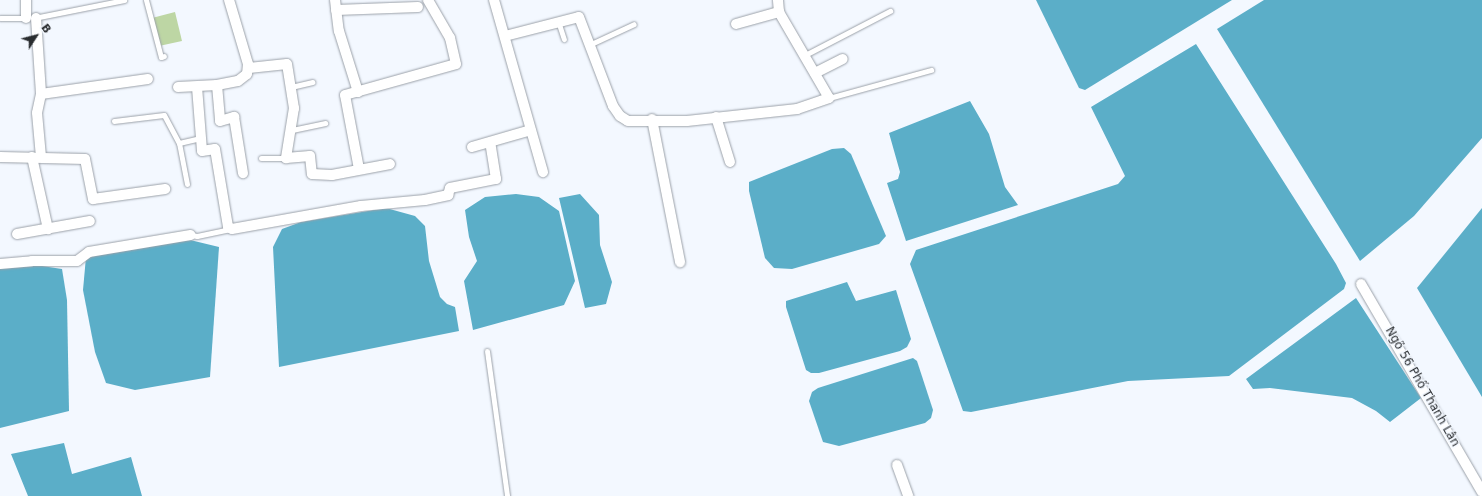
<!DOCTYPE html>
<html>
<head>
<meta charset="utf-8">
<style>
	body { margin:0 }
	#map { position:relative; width:1482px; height:496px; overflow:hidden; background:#f3f8ff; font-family:"DejaVu Sans",sans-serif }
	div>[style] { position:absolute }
	.green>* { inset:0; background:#bdd6a4 }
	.water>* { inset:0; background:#5baec8 }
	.roads { filter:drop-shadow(0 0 1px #9ba1a9) drop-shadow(0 0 1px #9ba1a9) }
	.lane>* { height:5px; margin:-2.5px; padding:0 2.5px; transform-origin:2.5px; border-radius:2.5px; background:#fff }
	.street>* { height:10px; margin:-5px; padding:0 5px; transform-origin:5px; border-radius:5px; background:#fff }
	span { translate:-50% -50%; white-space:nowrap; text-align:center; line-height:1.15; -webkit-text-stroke:3px #f3f8ff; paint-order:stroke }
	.street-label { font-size:12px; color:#2a2d30 }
	.north { position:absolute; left:16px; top:16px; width:40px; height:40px; -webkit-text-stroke:3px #f3f8ff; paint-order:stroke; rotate:54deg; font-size:11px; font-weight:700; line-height:16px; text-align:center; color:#2a2d30 }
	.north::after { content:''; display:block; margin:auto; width:14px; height:18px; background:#2a2d30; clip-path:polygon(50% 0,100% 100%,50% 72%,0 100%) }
</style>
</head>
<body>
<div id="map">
	<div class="green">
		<i style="clip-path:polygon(175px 12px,182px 41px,159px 46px,152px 18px)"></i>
	</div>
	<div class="water">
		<i style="clip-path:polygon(1036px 0,1232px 0,1085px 90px,1079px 88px)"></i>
		<i style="clip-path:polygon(1264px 0,1482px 0,1482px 138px,1414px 216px,1360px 261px,1217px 29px)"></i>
		<i style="clip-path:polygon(1196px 44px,1336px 264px,1346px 283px,1344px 289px,1229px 376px,1128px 381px,971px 412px,963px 411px,910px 264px,916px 250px,1118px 184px,1125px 176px,1091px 107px)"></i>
		<i style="clip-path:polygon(970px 101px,989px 134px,1005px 187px,1018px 205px,906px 241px,887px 183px,898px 179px,900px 172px,889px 133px)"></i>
		<i style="clip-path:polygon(844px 148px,851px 154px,886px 236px,879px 244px,792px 269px,774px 268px,765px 258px,749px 191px,749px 182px,832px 149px)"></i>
		<i style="clip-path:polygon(516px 194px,539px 197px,559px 211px,575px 281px,564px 305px,473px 330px,464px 281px,477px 261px,469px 237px,465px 210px,485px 197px)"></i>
		<i style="clip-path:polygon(580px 194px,599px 215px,600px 245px,612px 282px,606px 304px,585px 308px,559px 198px)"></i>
		<i style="clip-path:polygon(386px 208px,415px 216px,425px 226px,429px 261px,440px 297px,447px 304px,455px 307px,459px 331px,279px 367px,273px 247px,282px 229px,301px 222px)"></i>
		<i style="clip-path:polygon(1482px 208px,1482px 397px,1417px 288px)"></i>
		<i style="clip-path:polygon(186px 239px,219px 247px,210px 377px,135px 390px,106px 383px,95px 352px,83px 290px,86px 257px)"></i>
		<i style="clip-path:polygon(29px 264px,62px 269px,67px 300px,69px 411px,0 428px,0 268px)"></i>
		<i style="clip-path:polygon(847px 282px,856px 301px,896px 290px,911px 339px,907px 347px,900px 351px,819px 373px,811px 373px,806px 370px,786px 307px,786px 301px)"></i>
		<i style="clip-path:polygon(1356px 298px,1421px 398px,1390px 422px,1376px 411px,1352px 398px,1270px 388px,1253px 389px,1246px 379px)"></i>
		<i style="clip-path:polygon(913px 358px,917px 361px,933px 410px,931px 418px,925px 423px,839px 446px,823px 442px,809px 401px,812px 392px,818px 388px)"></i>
		<i style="clip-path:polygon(64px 443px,72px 474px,131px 457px,142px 496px,28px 496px,11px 454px)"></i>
	</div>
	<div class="roads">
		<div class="lane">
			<i style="left:146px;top:0;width:59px;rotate:75.3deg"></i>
			<i style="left:161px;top:57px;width:3px;rotate:-18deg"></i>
			<i style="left:0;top:18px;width:26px"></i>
			<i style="left:34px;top:18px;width:92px;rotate:-11.3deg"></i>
			<i style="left:558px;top:21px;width:19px;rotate:72deg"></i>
			<i style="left:591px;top:44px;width:47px;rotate:-24.9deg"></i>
			<i style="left:805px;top:55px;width:96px;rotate:-27.4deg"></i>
			<i style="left:291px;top:87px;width:22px;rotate:-13deg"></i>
			<i style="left:829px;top:98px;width:106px;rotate:-15.4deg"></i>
			<i style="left:114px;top:121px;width:50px;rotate:-6.8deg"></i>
			<i style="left:164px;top:115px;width:32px;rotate:62deg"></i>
			<i style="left:292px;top:130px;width:34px;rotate:-12deg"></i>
			<i style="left:261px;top:158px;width:25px"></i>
			<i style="left:187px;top:184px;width:42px;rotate:-101deg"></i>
			<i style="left:179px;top:143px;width:22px;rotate:-13deg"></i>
			<i style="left:191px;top:235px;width:6px;rotate:9deg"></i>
			<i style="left:197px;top:236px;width:34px;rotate:-12deg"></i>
			<i style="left:487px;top:351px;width:146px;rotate:82.1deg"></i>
		</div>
		<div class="street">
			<i style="left:335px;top:0;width:31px;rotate:83deg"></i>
			<i style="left:339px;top:31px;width:64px;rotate:72.7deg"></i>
			<i style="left:494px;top:0;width:179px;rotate:74.1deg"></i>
			<i style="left:336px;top:10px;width:82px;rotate:-2.1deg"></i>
			<i style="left:26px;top:18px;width:18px;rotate:-90deg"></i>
			<i style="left:36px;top:18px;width:76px;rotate:86.2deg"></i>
			<i style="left:41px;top:94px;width:19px;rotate:102deg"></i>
			<i style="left:37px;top:113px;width:44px;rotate:84.8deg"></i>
			<i style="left:736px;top:24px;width:45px;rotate:-15.6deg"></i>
			<i style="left:505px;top:36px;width:76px;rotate:-14.4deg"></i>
			<i style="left:579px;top:17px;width:95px;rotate:69.1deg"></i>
			<i style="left:613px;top:106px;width:12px;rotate:55deg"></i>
			<i style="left:620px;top:116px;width:9px;rotate:32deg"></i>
			<i style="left:628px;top:121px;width:59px"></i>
			<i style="left:687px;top:121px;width:111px;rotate:-6.2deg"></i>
			<i style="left:797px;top:109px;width:34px;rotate:-19deg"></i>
			<i style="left:829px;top:98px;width:99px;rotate:-120.2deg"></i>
			<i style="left:779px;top:12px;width:12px;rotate:-95deg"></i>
			<i style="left:249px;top:68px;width:38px;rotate:-6deg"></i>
			<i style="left:287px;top:64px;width:45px;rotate:81deg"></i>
			<i style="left:294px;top:108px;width:51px;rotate:99.1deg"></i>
			<i style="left:286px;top:158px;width:24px;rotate:-5deg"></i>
			<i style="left:310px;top:156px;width:18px;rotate:84deg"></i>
			<i style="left:312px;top:174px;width:20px;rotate:3deg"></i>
			<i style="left:332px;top:175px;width:59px;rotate:-10.7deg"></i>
			<i style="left:815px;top:73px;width:31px;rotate:-27deg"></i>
			<i style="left:217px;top:85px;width:36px;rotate:85deg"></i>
			<i style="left:220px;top:121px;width:15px;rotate:-16deg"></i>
			<i style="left:234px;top:117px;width:57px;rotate:80.9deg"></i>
			<i style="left:178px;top:87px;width:39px;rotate:-3deg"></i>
			<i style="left:217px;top:85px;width:21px;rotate:-11deg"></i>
			<i style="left:238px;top:81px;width:11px;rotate:-38deg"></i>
			<i style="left:247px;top:74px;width:10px;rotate:-84deg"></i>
			<i style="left:248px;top:64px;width:67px;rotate:-106.5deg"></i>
			<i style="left:197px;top:87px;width:64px;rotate:85.5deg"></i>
			<i style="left:202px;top:151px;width:13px;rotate:-9deg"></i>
			<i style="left:215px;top:149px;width:79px;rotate:80.5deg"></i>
			<i style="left:228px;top:227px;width:4px;rotate:27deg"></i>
			<i style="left:232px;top:229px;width:131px;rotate:-10.1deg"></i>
			<i style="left:361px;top:206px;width:64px;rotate:-5.4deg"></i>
			<i style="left:425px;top:200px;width:24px;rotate:-12deg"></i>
			<i style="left:448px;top:195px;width:7px;rotate:-74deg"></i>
			<i style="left:450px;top:188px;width:47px;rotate:-11.1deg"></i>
			<i style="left:496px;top:179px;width:37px;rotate:-99deg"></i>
			<i style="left:41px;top:94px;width:108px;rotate:-8deg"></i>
			<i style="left:716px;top:117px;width:47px;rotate:72.7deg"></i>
			<i style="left:652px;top:119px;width:146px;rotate:78.9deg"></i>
			<i style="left:472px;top:147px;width:61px;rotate:-16.1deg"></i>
			<i style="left:0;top:157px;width:85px;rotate:1.3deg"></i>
			<i style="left:85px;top:159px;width:41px;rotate:78.7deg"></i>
			<i style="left:93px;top:199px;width:73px;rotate:-7.9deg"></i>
			<i style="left:32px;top:157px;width:74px;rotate:77.5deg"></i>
			<i style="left:359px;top:169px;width:75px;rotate:-100.7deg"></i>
			<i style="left:345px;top:95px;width:115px;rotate:-15.6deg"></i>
			<i style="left:456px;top:64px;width:27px;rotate:-103deg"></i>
			<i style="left:450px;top:38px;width:44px;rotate:-120.1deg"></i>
			<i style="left:17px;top:234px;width:74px;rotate:-10.1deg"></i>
			<i style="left:0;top:264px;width:32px;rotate:-5deg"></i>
			<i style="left:32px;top:261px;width:45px"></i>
			<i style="left:77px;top:261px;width:15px;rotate:-37deg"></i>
			<i style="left:89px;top:252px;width:103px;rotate:-9.5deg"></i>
			<i style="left:1361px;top:284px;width:241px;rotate:59.8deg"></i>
			<i style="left:897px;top:465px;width:33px;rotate:70deg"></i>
		</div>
	</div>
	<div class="street-label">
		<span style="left:1422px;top:387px;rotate:60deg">Ngõ 56 Phố Thanh Lân</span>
	</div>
	<div class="north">B</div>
</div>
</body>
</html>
